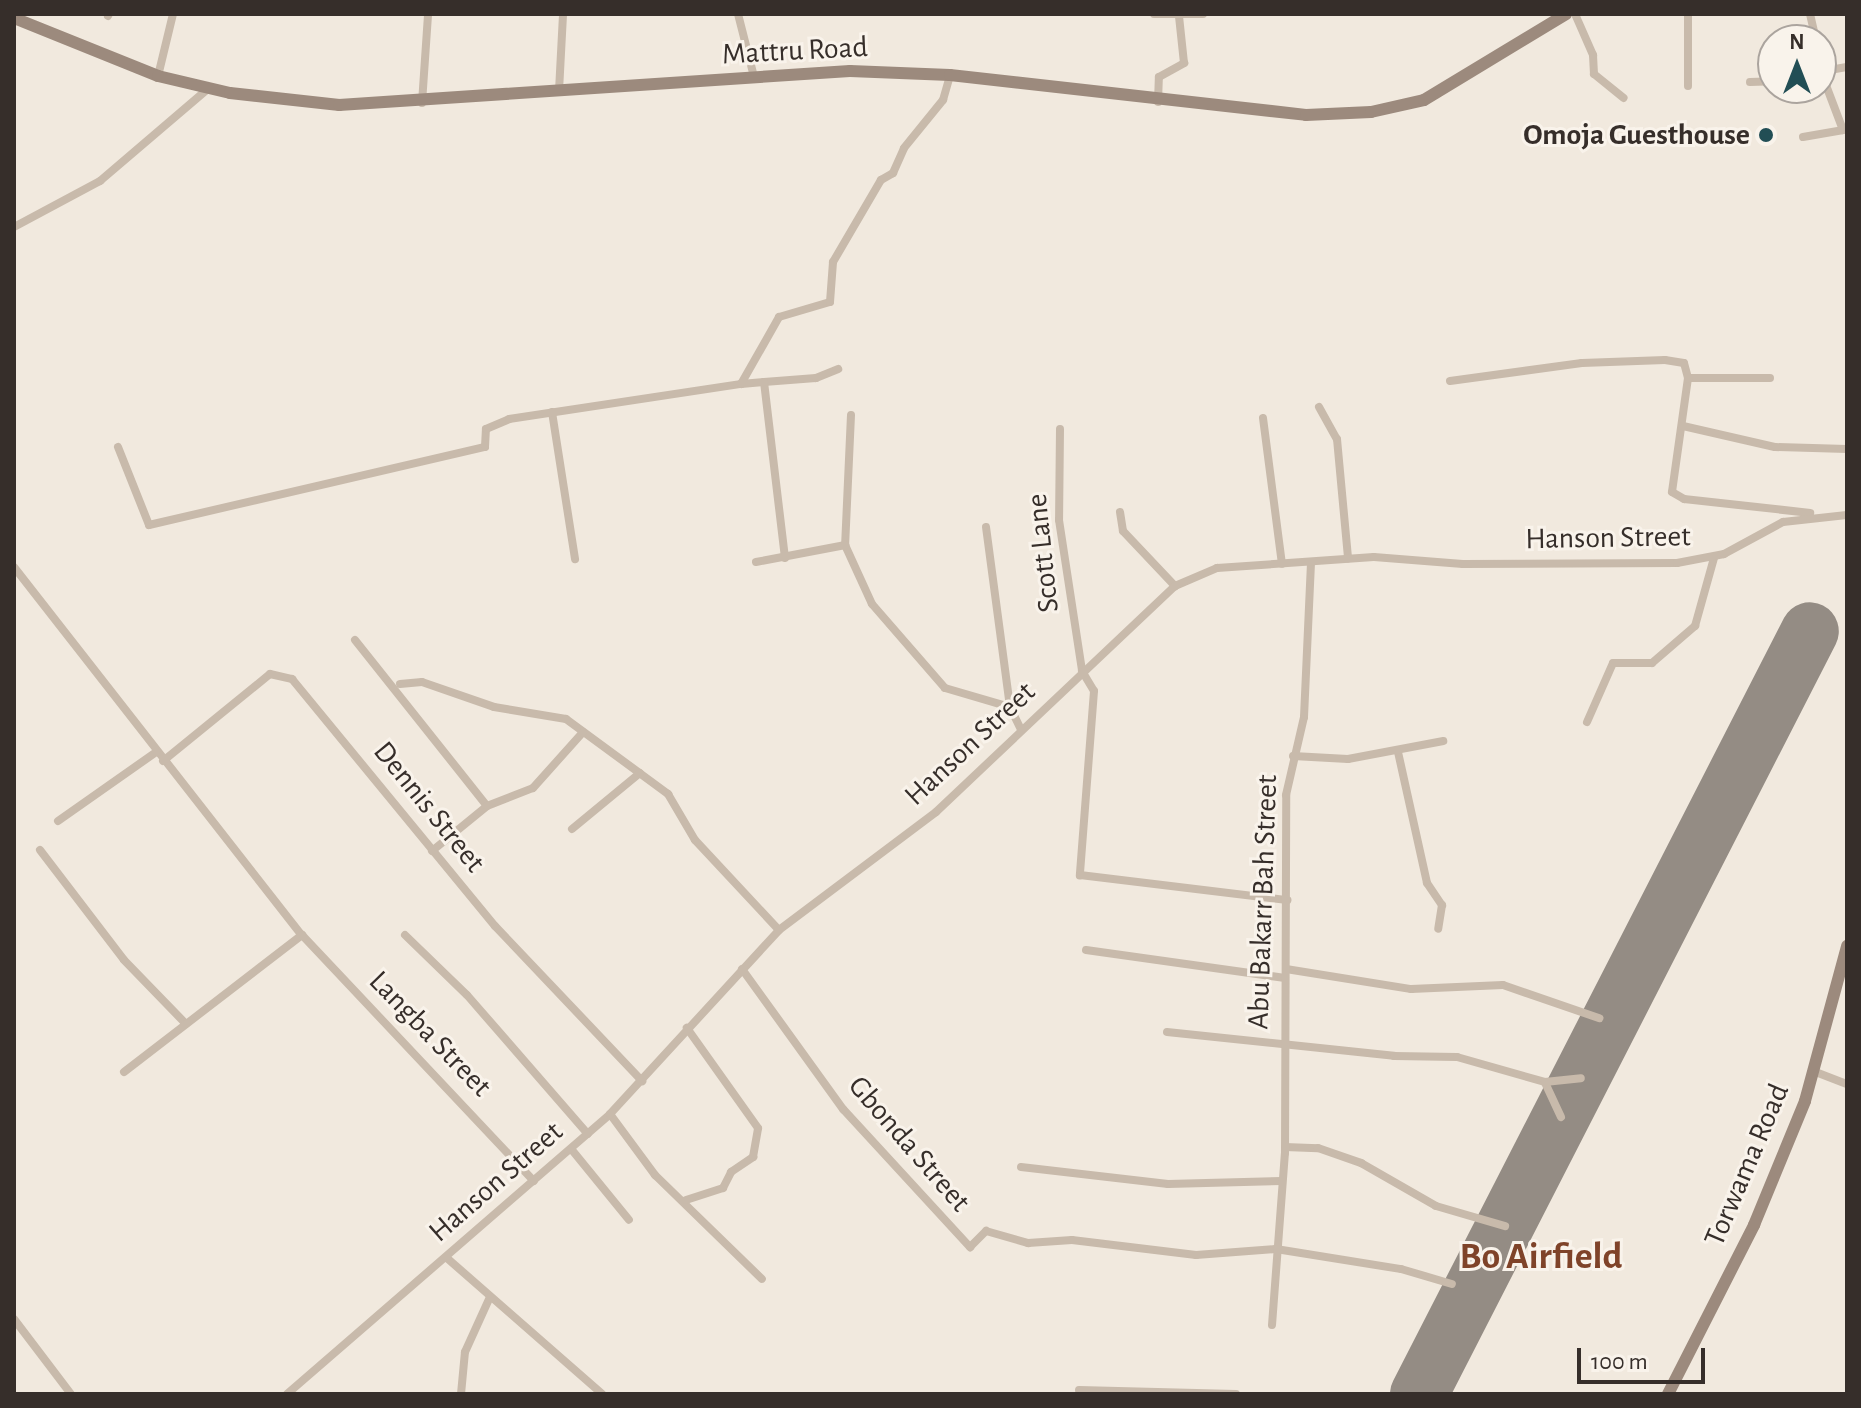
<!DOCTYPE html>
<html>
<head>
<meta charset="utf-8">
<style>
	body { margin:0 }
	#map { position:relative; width:1861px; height:1408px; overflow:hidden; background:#f1e9de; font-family:"Alegreya Sans",sans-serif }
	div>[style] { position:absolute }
	.runway>* { height:58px; margin:-29px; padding:0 29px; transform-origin:29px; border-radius:29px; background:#948c84 }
	.minor>* { height:8px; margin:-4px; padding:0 4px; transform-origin:4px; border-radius:4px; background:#c8baab }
	.secondary>* { height:12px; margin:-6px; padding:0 6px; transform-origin:6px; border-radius:6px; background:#9c8a7d }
	.dots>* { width:22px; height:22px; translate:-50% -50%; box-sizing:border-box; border:4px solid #f9f3eb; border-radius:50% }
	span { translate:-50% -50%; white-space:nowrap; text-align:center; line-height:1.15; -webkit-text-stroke:6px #f9f3eb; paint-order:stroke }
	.street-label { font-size:30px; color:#362e2a }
	.poi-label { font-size:30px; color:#362e2a; font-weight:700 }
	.right { translate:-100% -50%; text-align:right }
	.district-label { font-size:38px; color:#7f4329; font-weight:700 }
	.frame { position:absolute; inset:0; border:16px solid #362e2a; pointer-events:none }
	.north { position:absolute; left:1757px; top:24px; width:80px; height:80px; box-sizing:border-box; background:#f9f3eb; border:2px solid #aba49e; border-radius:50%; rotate:0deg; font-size:22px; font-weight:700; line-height:32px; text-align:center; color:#362e2a }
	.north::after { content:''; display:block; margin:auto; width:28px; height:36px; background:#224e55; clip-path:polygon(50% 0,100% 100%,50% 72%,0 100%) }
	.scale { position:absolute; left:1577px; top:1348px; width:128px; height:36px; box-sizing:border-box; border:4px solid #362e2a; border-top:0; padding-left:10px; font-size:24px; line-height:28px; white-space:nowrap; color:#362e2a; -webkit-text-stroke:6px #f9f3eb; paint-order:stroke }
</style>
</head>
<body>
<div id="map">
	<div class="runway">
		<div style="left:1419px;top:1394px;width:857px;rotate:-62.87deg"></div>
	</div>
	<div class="minor">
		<div style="left:738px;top:14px;width:65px;rotate:75.7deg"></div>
		<div style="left:1154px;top:14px;width:49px"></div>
		<div style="left:1575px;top:14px;width:45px;rotate:66.3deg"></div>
		<div style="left:1593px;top:55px;width:19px;rotate:87deg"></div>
		<div style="left:1594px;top:74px;width:38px;rotate:39deg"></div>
		<div style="left:1810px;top:14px;width:27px;rotate:77deg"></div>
		<div style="left:108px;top:16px;width:2px;rotate:-63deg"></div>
		<div style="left:1821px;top:56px;width:15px;rotate:79deg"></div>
		<div style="left:1824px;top:71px;width:23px;rotate:-10deg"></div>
		<div style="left:158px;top:76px;width:64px;rotate:-76.4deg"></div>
		<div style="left:1750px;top:82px;width:23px;rotate:-2deg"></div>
		<div style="left:1688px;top:86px;width:72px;rotate:-90deg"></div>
		<div style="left:559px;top:91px;width:77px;rotate:-87deg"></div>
		<div style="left:1158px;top:102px;width:25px;rotate:-88deg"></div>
		<div style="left:1159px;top:77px;width:29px;rotate:-29deg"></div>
		<div style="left:1184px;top:63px;width:47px;rotate:-96.1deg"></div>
		<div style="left:422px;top:103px;width:89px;rotate:-86.1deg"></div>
		<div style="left:1803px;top:137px;width:41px;rotate:-9.9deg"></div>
		<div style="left:1843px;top:130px;width:62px;rotate:-110.8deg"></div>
		<div style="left:14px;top:227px;width:98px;rotate:-28.1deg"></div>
		<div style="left:100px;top:181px;width:143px;rotate:-40.5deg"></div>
		<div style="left:1770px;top:378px;width:82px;rotate:180deg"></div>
		<div style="left:1688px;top:378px;width:115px;rotate:98deg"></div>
		<div style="left:1672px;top:492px;width:14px;rotate:30deg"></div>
		<div style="left:1684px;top:499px;width:127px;rotate:6.3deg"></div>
		<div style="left:1450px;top:381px;width:133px;rotate:-7.8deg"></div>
		<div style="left:1582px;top:363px;width:83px;rotate:-2.1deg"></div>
		<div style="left:1665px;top:360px;width:19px;rotate:9deg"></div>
		<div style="left:1684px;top:363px;width:16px;rotate:75deg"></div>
		<div style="left:764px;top:382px;width:52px;rotate:-4.4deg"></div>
		<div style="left:816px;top:378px;width:24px;rotate:-22deg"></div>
		<div style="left:1319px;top:407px;width:37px;rotate:61deg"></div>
		<div style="left:1337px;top:439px;width:120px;rotate:84.7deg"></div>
		<div style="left:552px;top:412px;width:149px;rotate:81.1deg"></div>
		<div style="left:851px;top:415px;width:130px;rotate:92.6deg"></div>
		<div style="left:845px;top:545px;width:65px;rotate:65.4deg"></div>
		<div style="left:872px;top:604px;width:111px;rotate:49deg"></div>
		<div style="left:945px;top:688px;width:68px;rotate:16.3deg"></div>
		<div style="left:1010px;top:707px;width:25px;rotate:64deg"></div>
		<div style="left:1263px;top:418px;width:147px;rotate:82.6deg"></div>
		<div style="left:1683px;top:426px;width:94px;rotate:12.9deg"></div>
		<div style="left:1775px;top:447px;width:72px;rotate:1.6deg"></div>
		<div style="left:1060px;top:429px;width:91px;rotate:90.6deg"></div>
		<div style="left:1059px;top:520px;width:153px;rotate:81.3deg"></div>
		<div style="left:1082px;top:671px;width:23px;rotate:59deg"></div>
		<div style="left:1094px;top:691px;width:185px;rotate:94.4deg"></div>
		<div style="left:1080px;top:875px;width:209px;rotate:6.9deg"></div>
		<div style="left:118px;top:447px;width:84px;rotate:68.3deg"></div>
		<div style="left:149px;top:525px;width:345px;rotate:-13.1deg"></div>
		<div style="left:485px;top:447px;width:18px;rotate:-87deg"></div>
		<div style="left:486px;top:429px;width:25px;rotate:-23deg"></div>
		<div style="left:509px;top:419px;width:235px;rotate:-8.6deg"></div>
		<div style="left:1120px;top:512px;width:19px;rotate:81deg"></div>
		<div style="left:1123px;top:531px;width:76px;rotate:46.6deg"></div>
		<div style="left:986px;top:527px;width:182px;rotate:82.4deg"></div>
		<div style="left:785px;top:558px;width:177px;rotate:-96.8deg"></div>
		<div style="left:764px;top:382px;width:23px;rotate:175deg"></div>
		<div style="left:741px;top:384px;width:77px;rotate:-60.4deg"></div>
		<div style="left:779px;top:317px;width:53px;rotate:-16.4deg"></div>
		<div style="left:830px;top:302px;width:40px;rotate:-85.7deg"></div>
		<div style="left:833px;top:262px;width:95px;rotate:-59.7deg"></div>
		<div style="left:881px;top:180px;width:14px;rotate:-30deg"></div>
		<div style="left:893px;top:173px;width:27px;rotate:-66deg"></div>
		<div style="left:904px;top:148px;width:62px;rotate:-50.9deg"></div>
		<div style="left:943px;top:100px;width:26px;rotate:-74deg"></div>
		<div style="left:756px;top:562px;width:91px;rotate:-10.8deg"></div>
		<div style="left:14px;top:567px;width:467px;rotate:52deg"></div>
		<div style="left:355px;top:640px;width:212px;rotate:51.5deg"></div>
		<div style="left:400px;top:684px;width:22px;rotate:-5deg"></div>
		<div style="left:422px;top:682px;width:76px;rotate:19.1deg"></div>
		<div style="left:494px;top:707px;width:73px;rotate:9.5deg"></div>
		<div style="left:566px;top:719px;width:127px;rotate:36.3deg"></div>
		<div style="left:668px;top:794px;width:53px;rotate:59.6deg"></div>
		<div style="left:695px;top:840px;width:123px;rotate:47deg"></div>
		<div style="left:1587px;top:722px;width:64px;rotate:-66.2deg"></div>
		<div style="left:1613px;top:663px;width:39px"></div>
		<div style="left:1652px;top:663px;width:57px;rotate:-40.7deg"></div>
		<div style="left:1695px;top:626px;width:71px;rotate:-74.4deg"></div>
		<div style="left:1398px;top:752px;width:134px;rotate:77.5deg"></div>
		<div style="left:1427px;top:883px;width:27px;rotate:56deg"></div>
		<div style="left:1442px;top:905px;width:24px;rotate:99deg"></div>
		<div style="left:1293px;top:756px;width:55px;rotate:3.1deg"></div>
		<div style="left:1348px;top:759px;width:97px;rotate:-10.7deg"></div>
		<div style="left:163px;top:761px;width:138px;rotate:-39.1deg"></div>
		<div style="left:270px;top:674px;width:23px;rotate:13deg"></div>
		<div style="left:292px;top:679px;width:320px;rotate:50.6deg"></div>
		<div style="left:495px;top:926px;width:214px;rotate:46.5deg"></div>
		<div style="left:58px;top:821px;width:120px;rotate:-35.1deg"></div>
		<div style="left:572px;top:829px;width:88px;rotate:-39.5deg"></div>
		<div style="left:40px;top:850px;width:138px;rotate:52.6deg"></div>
		<div style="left:124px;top:960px;width:89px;rotate:45.9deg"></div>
		<div style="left:432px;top:851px;width:71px;rotate:-39.3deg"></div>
		<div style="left:487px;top:806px;width:49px;rotate:-21.4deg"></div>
		<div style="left:533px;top:788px;width:75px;rotate:-48.2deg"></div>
		<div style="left:405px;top:935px;width:86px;rotate:44.1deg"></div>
		<div style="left:467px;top:995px;width:184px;rotate:49deg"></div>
		<div style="left:1086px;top:950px;width:201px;rotate:8deg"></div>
		<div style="left:742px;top:969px;width:173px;rotate:54.2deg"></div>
		<div style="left:843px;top:1109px;width:188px;rotate:47.4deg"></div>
		<div style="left:970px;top:1247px;width:23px;rotate:-45deg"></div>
		<div style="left:986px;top:1231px;width:44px;rotate:15.9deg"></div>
		<div style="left:1028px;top:1243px;width:44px;rotate:-3.9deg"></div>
		<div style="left:1072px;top:1240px;width:125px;rotate:6.9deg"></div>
		<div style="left:1196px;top:1255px;width:80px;rotate:-4.3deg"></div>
		<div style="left:1276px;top:1249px;width:127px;rotate:9.1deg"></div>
		<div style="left:1401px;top:1269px;width:53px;rotate:16.4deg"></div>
		<div style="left:1286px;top:969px;width:127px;rotate:9.1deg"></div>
		<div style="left:1411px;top:989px;width:92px;rotate:-2.5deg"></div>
		<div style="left:1503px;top:985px;width:102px;rotate:19deg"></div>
		<div style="left:1167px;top:1032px;width:228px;rotate:6deg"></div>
		<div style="left:1394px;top:1056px;width:63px;rotate:0.9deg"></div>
		<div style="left:1457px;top:1057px;width:91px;rotate:15.9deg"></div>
		<div style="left:1813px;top:1071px;width:36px;rotate:21deg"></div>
		<div style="left:124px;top:1072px;width:225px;rotate:-37.6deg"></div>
		<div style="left:302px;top:935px;width:338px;rotate:46.7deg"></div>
		<div style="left:610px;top:1114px;width:76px;rotate:53.6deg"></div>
		<div style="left:655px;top:1175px;width:149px;rotate:44.2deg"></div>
		<div style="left:1561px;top:1117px;width:38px;rotate:-115deg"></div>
		<div style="left:1545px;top:1082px;width:36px;rotate:-6deg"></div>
		<div style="left:1285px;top:1147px;width:33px;rotate:2deg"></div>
		<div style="left:1318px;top:1148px;width:46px;rotate:19.2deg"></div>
		<div style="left:1361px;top:1163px;width:86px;rotate:29.8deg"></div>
		<div style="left:1436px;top:1206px;width:72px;rotate:16.2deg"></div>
		<div style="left:572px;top:1150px;width:90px;rotate:50.8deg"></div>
		<div style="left:1021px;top:1167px;width:148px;rotate:6.6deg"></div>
		<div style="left:1168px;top:1184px;width:114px;rotate:-1.5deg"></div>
		<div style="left:686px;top:1200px;width:39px;rotate:-18deg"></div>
		<div style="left:723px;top:1188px;width:18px;rotate:-63deg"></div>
		<div style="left:731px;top:1172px;width:27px;rotate:-34deg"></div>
		<div style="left:753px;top:1157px;width:29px;rotate:-80deg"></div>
		<div style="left:758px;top:1128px;width:123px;rotate:-125.4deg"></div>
		<div style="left:448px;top:1259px;width:205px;rotate:41.2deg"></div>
		<div style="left:14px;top:1319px;width:94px;rotate:52.8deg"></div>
		<div style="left:1272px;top:1325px;width:172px;rotate:-85.7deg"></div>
		<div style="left:1285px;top:1153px;width:358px;rotate:-89.8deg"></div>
		<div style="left:1286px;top:795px;width:80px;rotate:-77deg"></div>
		<div style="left:1304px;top:717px;width:153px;rotate:-87.4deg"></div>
		<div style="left:1079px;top:1390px;width:157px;rotate:1.5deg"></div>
		<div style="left:287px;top:1394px;width:427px;rotate:-40.9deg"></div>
		<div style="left:610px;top:1114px;width:250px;rotate:-47.4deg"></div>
		<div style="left:779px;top:930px;width:196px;rotate:-36.9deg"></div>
		<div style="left:936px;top:812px;width:329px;rotate:-43.4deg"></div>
		<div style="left:1175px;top:586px;width:46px;rotate:-23.2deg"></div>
		<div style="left:1217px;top:568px;width:157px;rotate:-4deg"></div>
		<div style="left:1374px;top:557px;width:89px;rotate:4.5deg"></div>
		<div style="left:1463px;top:564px;width:214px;rotate:-0.3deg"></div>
		<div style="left:1677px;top:563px;width:48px;rotate:-10.8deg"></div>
		<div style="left:1724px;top:554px;width:67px;rotate:-28.5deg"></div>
		<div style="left:1783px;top:522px;width:64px;rotate:-6.2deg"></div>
		<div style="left:461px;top:1394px;width:42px;rotate:-84.6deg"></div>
		<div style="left:465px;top:1352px;width:60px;rotate:-65.6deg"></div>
	</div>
	<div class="secondary">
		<div style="left:14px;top:18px;width:155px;rotate:21.9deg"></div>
		<div style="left:158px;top:76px;width:74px;rotate:13.3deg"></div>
		<div style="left:230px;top:93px;width:110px;rotate:6.3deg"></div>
		<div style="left:339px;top:105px;width:512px;rotate:-3.81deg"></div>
		<div style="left:850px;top:71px;width:100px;rotate:2.3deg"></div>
		<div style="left:950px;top:75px;width:358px;rotate:6.4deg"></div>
		<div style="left:1306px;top:115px;width:65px;rotate:-2.6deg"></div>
		<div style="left:1371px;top:112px;width:54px;rotate:-12.8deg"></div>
		<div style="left:1424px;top:100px;width:166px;rotate:-31.2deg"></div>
		<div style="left:1668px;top:1394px;width:190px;rotate:-63deg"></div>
		<div style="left:1754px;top:1225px;width:134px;rotate:-67.6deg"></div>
		<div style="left:1805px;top:1101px;width:161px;rotate:-74.8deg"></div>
	</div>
	<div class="dots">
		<div style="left:1766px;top:135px;background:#224e55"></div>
	</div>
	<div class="street-label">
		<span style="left:795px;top:51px;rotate:-3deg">Mattru Road</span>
		<span style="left:1608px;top:538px;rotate:-1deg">Hanson Street</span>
		<span style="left:1043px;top:553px;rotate:-96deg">Scott Lane</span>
		<span style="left:970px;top:744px;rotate:-43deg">Hanson Street</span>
		<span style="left:429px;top:807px;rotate:51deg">Dennis Street</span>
		<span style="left:1263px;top:902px;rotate:-88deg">Abu Bakarr Bah Street</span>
		<span style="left:430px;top:1034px;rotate:46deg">Langba Street</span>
		<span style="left:909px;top:1144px;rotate:49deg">Gbonda Street</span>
		<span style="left:1747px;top:1165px;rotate:-67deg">Torwama Road</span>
		<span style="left:496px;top:1182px;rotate:-41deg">Hanson Street</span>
	</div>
	<div class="poi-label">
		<span class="right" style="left:1750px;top:135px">Omoja Guesthouse</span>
	</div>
	<div class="district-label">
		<span style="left:1541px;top:1258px">Bo Airfield</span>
	</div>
	<div class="frame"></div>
	<div class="north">N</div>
	<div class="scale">100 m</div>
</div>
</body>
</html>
